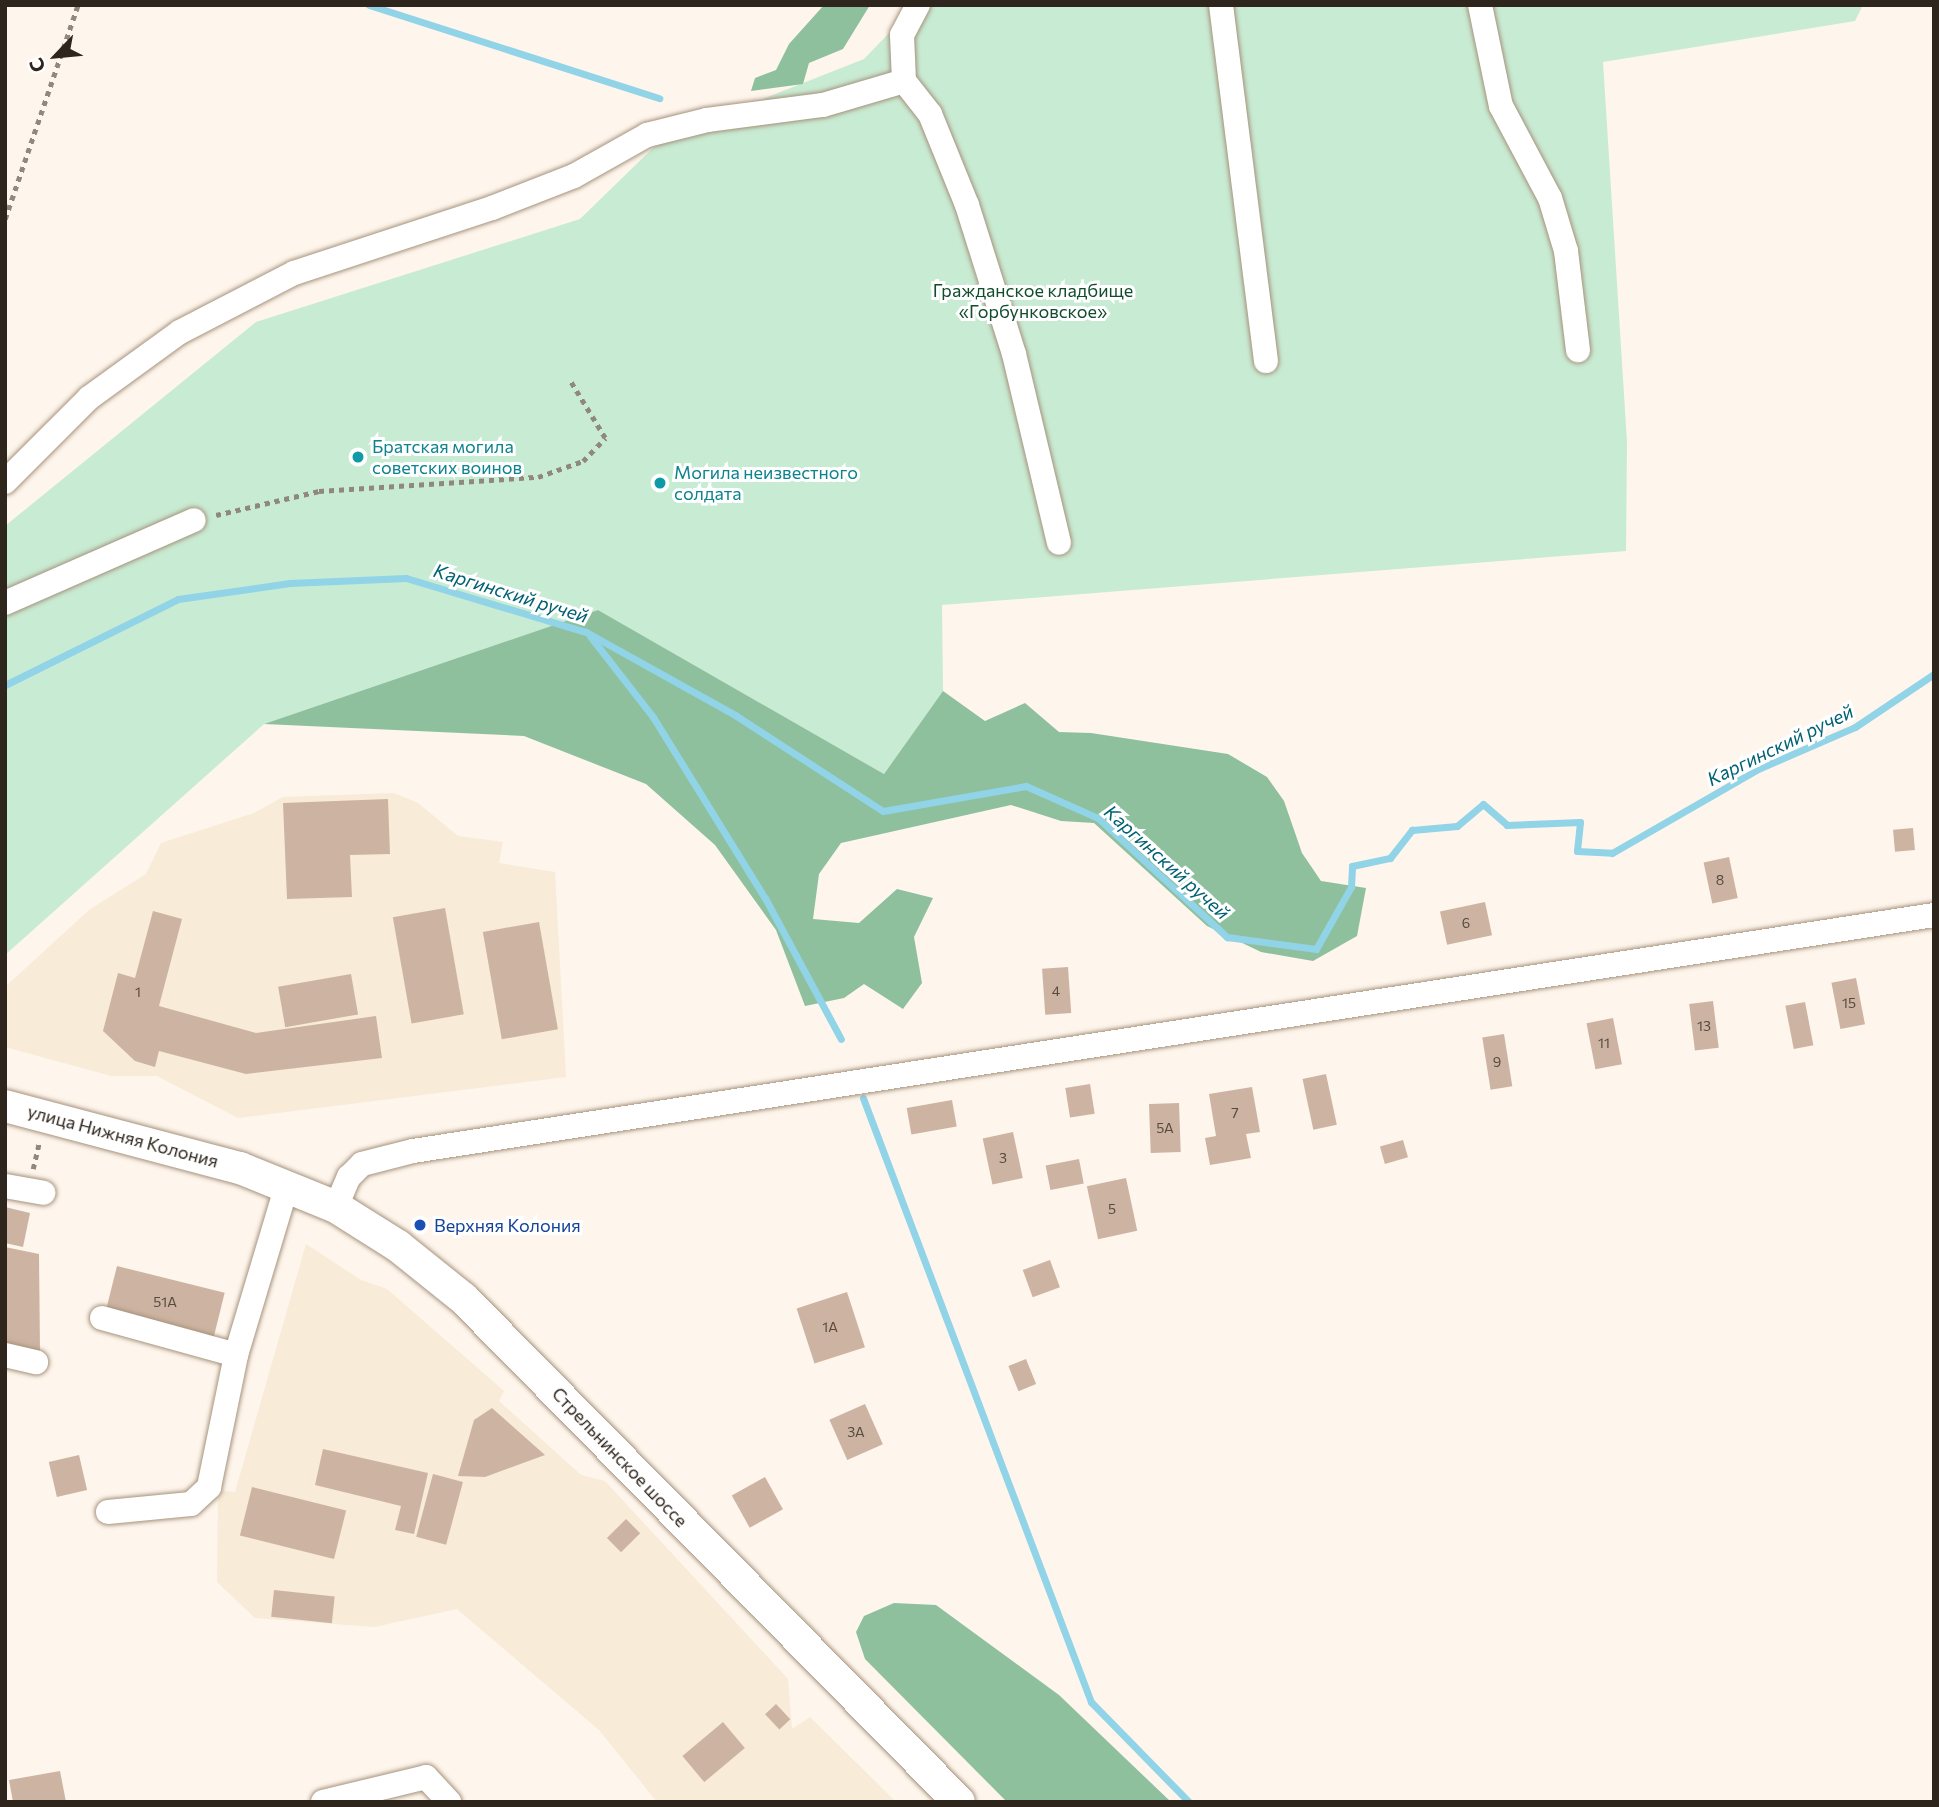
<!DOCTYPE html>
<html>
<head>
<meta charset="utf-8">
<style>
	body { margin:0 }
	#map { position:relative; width:1939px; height:1807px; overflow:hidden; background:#fef5ec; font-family:Commissioner,sans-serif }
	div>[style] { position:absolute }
	.industrial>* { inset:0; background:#f8ebd7 }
	.green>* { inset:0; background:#c8ebd3 }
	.forest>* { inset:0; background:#8ec09e }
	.stream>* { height:7px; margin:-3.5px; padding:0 3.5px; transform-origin:3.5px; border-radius:3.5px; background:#91d3e7 }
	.building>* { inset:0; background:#cdb4a2; transform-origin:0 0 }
	.path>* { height:4.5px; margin-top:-2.25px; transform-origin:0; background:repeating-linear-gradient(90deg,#90887f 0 5px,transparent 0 10px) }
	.roads { filter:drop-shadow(0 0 2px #a6937d) drop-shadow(0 0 2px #a6937d) }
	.minor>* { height:24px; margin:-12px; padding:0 12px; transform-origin:12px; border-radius:12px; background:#fff }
	.major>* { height:32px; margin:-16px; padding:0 16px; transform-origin:16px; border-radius:16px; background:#fff }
	.dots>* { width:19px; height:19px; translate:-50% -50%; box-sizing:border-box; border:4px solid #fff; border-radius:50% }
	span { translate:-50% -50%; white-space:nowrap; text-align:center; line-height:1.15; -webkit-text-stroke:6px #fff; paint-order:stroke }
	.number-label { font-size:14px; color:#564a3e }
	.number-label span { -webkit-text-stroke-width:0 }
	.park-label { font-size:18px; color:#114c2c }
	.culture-label { font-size:18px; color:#0d838f }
	.left { translate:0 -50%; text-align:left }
	.street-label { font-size:18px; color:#2e261d }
	.transit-label { font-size:18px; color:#164399 }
	.water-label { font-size:19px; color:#006074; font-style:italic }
	.frame { position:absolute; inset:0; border:7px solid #2e261d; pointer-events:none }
	.north { position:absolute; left:21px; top:21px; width:70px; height:70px; -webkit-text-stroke:5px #fff; paint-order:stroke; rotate:244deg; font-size:19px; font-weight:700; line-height:28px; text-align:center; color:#2e261d }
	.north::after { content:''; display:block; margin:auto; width:24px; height:32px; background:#2e261d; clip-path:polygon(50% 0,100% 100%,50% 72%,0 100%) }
</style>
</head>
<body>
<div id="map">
	<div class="industrial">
		<div style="clip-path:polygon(394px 793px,418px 803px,458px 836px,503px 842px,499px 863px,555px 872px,566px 1077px,238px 1118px,157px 1076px,111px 1076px,5px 1047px,5px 987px,89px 910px,146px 874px,161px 843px,254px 813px,283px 797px)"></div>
		<div style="clip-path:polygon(306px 1244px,361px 1280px,387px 1289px,504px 1391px,499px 1401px,581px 1475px,605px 1481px,788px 1679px,792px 1729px,810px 1717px,896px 1802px,657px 1802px,599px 1730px,457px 1609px,374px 1627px,255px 1618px,217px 1582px,218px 1490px,235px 1492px)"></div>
	</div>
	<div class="green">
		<div style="clip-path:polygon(905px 5px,1863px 5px,1855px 21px,1603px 62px,1627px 442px,1626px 551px,942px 605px,943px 691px,884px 774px,598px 610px,264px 724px,5px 955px,5px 526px,256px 322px,580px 219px,654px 147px,716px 109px,760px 100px,864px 59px,892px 30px)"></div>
	</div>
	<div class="forest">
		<div style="clip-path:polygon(824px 5px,870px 5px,843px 49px,809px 63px,803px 84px,751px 91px,755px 78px,776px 70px,789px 44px)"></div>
		<div style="clip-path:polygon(598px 610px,884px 774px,943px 691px,985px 721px,1025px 703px,1059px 732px,1091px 733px,1228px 754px,1267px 777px,1284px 801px,1302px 853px,1321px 881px,1366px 888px,1357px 936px,1313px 961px,1261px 952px,1207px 926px,1094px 823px,1061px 821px,1011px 805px,841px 843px,819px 874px,813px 919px,859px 923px,897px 889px,933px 898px,914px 937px,922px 983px,903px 1009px,864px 984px,844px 998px,805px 1006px,776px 930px,715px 845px,646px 784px,524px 736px,264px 724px)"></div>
		<div style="clip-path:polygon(894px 1603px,936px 1605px,1059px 1695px,1171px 1802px,1007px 1802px,865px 1659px,856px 1632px,864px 1616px)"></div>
	</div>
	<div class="stream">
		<div style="left:369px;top:5px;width:305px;rotate:17.8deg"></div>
		<div style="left:590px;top:636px;width:103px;rotate:52.1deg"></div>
		<div style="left:653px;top:717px;width:213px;rotate:58.3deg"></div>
		<div style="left:765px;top:898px;width:160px;rotate:61.7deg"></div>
		<div style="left:5px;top:685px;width:193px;rotate:-26.4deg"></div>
		<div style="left:178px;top:599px;width:113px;rotate:-8.1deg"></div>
		<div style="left:290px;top:583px;width:116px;rotate:-2.5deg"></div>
		<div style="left:406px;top:578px;width:188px;rotate:16.7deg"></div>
		<div style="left:586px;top:632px;width:171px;rotate:29.1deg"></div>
		<div style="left:735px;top:715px;width:176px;rotate:33deg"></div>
		<div style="left:883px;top:811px;width:145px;rotate:-9.9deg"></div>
		<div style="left:1026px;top:786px;width:79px;rotate:24deg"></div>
		<div style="left:1098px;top:818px;width:176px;rotate:42.7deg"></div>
		<div style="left:1227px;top:937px;width:90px;rotate:7.7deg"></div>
		<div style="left:1316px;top:949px;width:71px;rotate:-60.6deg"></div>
		<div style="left:1351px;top:887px;width:21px;rotate:-87deg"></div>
		<div style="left:1352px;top:866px;width:39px;rotate:-12deg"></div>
		<div style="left:1390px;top:858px;width:36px;rotate:-52deg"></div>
		<div style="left:1412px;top:830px;width:45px;rotate:-5.1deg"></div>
		<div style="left:1457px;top:826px;width:34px;rotate:-40deg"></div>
		<div style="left:1483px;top:804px;width:32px;rotate:41deg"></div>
		<div style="left:1507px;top:825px;width:73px;rotate:-2.4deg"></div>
		<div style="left:1580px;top:822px;width:29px;rotate:96deg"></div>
		<div style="left:1577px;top:851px;width:35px;rotate:3deg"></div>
		<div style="left:1612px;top:853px;width:168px;rotate:-29.9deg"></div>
		<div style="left:1758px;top:769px;width:106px;rotate:-23.4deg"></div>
		<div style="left:1855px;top:727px;width:95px;rotate:-33.9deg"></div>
		<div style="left:863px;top:1098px;width:646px;rotate:69.32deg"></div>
		<div style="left:1091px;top:1702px;width:140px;rotate:45.6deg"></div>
	</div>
	<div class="building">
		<div style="clip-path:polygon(388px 799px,390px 854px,350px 855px,352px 897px,287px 899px,283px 803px)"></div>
		<div style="left:1913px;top:828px;width:22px;height:20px;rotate:85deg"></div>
		<div style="left:1729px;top:857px;width:42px;height:26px;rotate:78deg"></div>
		<div style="left:1485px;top:902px;width:34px;height:46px;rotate:78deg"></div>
		<div style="left:445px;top:908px;width:108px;height:53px;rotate:80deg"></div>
		<div style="clip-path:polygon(153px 911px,182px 919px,159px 1006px,256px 1033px,376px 1016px,382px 1058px,246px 1074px,159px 1051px,155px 1067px,135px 1061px,103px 1031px,118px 973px,135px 978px)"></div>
		<div style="left:539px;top:922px;width:109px;height:57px;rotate:80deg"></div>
		<div style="left:1068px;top:967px;width:46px;height:26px;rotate:86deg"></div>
		<div style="left:351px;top:974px;width:41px;height:74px;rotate:80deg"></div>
		<div style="left:1856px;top:978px;width:47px;height:25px;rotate:79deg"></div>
		<div style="left:1713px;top:1001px;width:47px;height:24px;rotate:83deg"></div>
		<div style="left:1805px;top:1002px;width:44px;height:20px;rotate:79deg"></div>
		<div style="left:1613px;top:1018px;width:47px;height:27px;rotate:79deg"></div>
		<div style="left:1504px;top:1034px;width:53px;height:22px;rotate:81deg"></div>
		<div style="left:1326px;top:1074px;width:52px;height:24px;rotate:78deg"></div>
		<div style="left:1090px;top:1084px;width:30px;height:25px;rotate:81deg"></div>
		<div style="clip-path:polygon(1252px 1087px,1260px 1132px,1246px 1134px,1251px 1158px,1210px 1165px,1205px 1138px,1216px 1136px,1209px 1094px)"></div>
		<div style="left:952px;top:1100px;width:27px;height:46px;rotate:80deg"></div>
		<div style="left:1179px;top:1103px;width:49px;height:30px;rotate:88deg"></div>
		<div style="left:1013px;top:1132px;width:47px;height:31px;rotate:78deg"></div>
		<div style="left:1403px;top:1140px;width:18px;height:24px;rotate:74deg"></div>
		<div style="left:1079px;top:1159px;width:25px;height:34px;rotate:79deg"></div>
		<div style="left:1126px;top:1178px;width:54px;height:40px;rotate:78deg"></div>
		<div style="clip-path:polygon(5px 1207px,30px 1213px,23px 1247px,5px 1243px)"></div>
		<div style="clip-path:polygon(5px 1247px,39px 1254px,40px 1351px,5px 1344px)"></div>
		<div style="left:1050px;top:1260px;width:29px;height:29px;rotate:70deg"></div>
		<div style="left:117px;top:1266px;width:111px;height:47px;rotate:14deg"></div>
		<div style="left:847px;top:1292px;width:58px;height:53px;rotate:72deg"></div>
		<div style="left:1026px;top:1359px;width:27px;height:19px;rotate:68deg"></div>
		<div style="left:865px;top:1404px;width:44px;height:39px;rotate:66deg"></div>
		<div style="clip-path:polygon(492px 1408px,545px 1455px,485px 1477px,458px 1476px,474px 1420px)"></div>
		<div style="clip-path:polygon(323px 1449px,428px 1473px,414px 1534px,395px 1530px,401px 1506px,315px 1485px)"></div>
		<div style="left:79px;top:1455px;width:36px;height:31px;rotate:77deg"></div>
		<div style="left:433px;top:1474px;width:31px;height:65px;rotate:15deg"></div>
		<div style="left:765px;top:1477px;width:37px;height:38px;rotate:61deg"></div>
		<div style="left:252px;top:1487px;width:97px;height:50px;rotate:14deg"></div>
		<div style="left:626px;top:1519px;width:20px;height:27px;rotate:45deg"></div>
		<div style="left:274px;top:1590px;width:61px;height:27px;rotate:6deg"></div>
		<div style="left:776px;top:1704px;width:21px;height:15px;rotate:47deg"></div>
		<div style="left:723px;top:1722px;width:34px;height:53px;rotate:50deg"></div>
		<div style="clip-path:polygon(60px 1771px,66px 1802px,13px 1802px,9px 1780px)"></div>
	</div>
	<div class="path">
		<div style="left:5px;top:219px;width:226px;rotate:-71.2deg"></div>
		<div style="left:216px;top:515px;width:106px;rotate:-13.1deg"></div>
		<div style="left:319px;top:491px;width:219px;rotate:-3.7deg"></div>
		<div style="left:538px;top:477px;width:48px;rotate:-19.6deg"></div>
		<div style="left:583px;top:461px;width:32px;rotate:-46deg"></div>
		<div style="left:605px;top:438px;width:69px;rotate:-121.4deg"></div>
		<div style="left:33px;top:1169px;width:27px;rotate:-77deg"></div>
	</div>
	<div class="roads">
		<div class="minor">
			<div style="left:1221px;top:5px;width:359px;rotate:82.8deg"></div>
			<div style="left:1480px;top:5px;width:103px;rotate:78.3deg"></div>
			<div style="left:1501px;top:106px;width:104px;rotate:62deg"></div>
			<div style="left:1550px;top:198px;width:55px;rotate:73.2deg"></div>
			<div style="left:1566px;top:251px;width:100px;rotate:83.1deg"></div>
			<div style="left:904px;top:81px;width:42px;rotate:51.8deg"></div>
			<div style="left:930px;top:114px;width:98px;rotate:67.9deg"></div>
			<div style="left:967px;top:205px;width:156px;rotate:72.5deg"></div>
			<div style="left:1014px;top:354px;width:194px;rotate:76.6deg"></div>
			<div style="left:5px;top:482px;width:119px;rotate:-45deg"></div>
			<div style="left:89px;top:398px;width:112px;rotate:-36deg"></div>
			<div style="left:180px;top:332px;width:128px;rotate:-27.4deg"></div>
			<div style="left:294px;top:273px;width:208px;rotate:-18.2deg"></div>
			<div style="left:492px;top:208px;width:88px;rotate:-21.3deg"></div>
			<div style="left:574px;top:176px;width:84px;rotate:-29.3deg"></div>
			<div style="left:647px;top:135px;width:62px;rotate:-14deg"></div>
			<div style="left:707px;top:120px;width:117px;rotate:-7.4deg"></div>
			<div style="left:823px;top:105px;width:84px;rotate:-16.5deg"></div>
			<div style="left:904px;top:81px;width:46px;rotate:-92.5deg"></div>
			<div style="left:902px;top:35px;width:34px;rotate:-62deg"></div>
			<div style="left:5px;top:603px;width:206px;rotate:-23.7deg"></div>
			<div style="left:5px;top:1186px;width:39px;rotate:10deg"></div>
			<div style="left:336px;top:1207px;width:33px;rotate:-67deg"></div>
			<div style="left:349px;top:1177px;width:18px;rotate:-45deg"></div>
			<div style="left:362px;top:1164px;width:53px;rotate:-14.3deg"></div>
			<div style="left:413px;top:1151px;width:1539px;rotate:-8.82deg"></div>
			<div style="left:102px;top:1318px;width:139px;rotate:15.4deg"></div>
			<div style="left:5px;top:1355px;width:32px;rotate:13deg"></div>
			<div style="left:108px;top:1512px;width:83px;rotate:-5.5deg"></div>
			<div style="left:191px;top:1504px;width:25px;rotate:-43deg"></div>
			<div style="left:209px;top:1487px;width:135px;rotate:-78.4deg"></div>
			<div style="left:236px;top:1355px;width:177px;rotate:-73.3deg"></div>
			<div style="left:323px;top:1802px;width:106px;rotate:-13.6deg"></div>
			<div style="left:426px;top:1777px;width:34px;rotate:47deg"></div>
		</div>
		<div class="major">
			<div style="left:5px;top:1106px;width:243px;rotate:14.8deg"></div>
			<div style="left:240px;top:1168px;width:104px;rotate:22.1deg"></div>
			<div style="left:336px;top:1207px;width:73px;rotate:32.2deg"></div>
			<div style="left:398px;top:1246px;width:83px;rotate:38.7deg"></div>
			<div style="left:463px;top:1298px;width:707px;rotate:45.46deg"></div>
		</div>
	</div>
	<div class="dots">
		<div style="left:358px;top:457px;background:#0f9aa8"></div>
		<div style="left:660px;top:483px;background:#0f9aa8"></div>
		<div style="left:420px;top:1225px;background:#1a4fb4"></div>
	</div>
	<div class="number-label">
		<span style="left:1720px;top:880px">8</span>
		<span style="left:1466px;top:923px">6</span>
		<span style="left:1056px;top:991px">4</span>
		<span style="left:138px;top:992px">1</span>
		<span style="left:1849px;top:1003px">15</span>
		<span style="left:1704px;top:1026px">13</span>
		<span style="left:1604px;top:1043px">11</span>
		<span style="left:1497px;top:1062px">9</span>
		<span style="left:1235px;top:1113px">7</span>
		<span style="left:1165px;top:1128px">5А</span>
		<span style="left:1003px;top:1158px">3</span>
		<span style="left:1112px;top:1209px">5</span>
		<span style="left:165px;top:1302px">51А</span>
		<span style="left:830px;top:1327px">1А</span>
		<span style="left:856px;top:1432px">3А</span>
	</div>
	<div class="park-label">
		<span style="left:1033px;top:301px">Гражданское кладбище<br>«Горбунковское»</span>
	</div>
	<div class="culture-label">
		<span class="left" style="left:372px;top:457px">Братская могила<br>советских воинов</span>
		<span class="left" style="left:674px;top:483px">Могила неизвестного<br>солдата</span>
	</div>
	<div class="street-label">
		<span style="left:123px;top:1136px;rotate:15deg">улица Нижняя Колония</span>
		<span style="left:620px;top:1457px;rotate:46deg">Стрельнинское шоссе</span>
	</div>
	<div class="transit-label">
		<span class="left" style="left:434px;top:1225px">Верхняя Колония</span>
	</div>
	<div class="water-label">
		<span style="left:511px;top:593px;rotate:17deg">Каргинский ручей</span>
		<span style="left:1780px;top:745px;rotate:-26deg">Каргинский ручей</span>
		<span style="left:1167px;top:862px;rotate:42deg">Каргинский ручей</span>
	</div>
	<div class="frame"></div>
	<div class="north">С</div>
</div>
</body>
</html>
